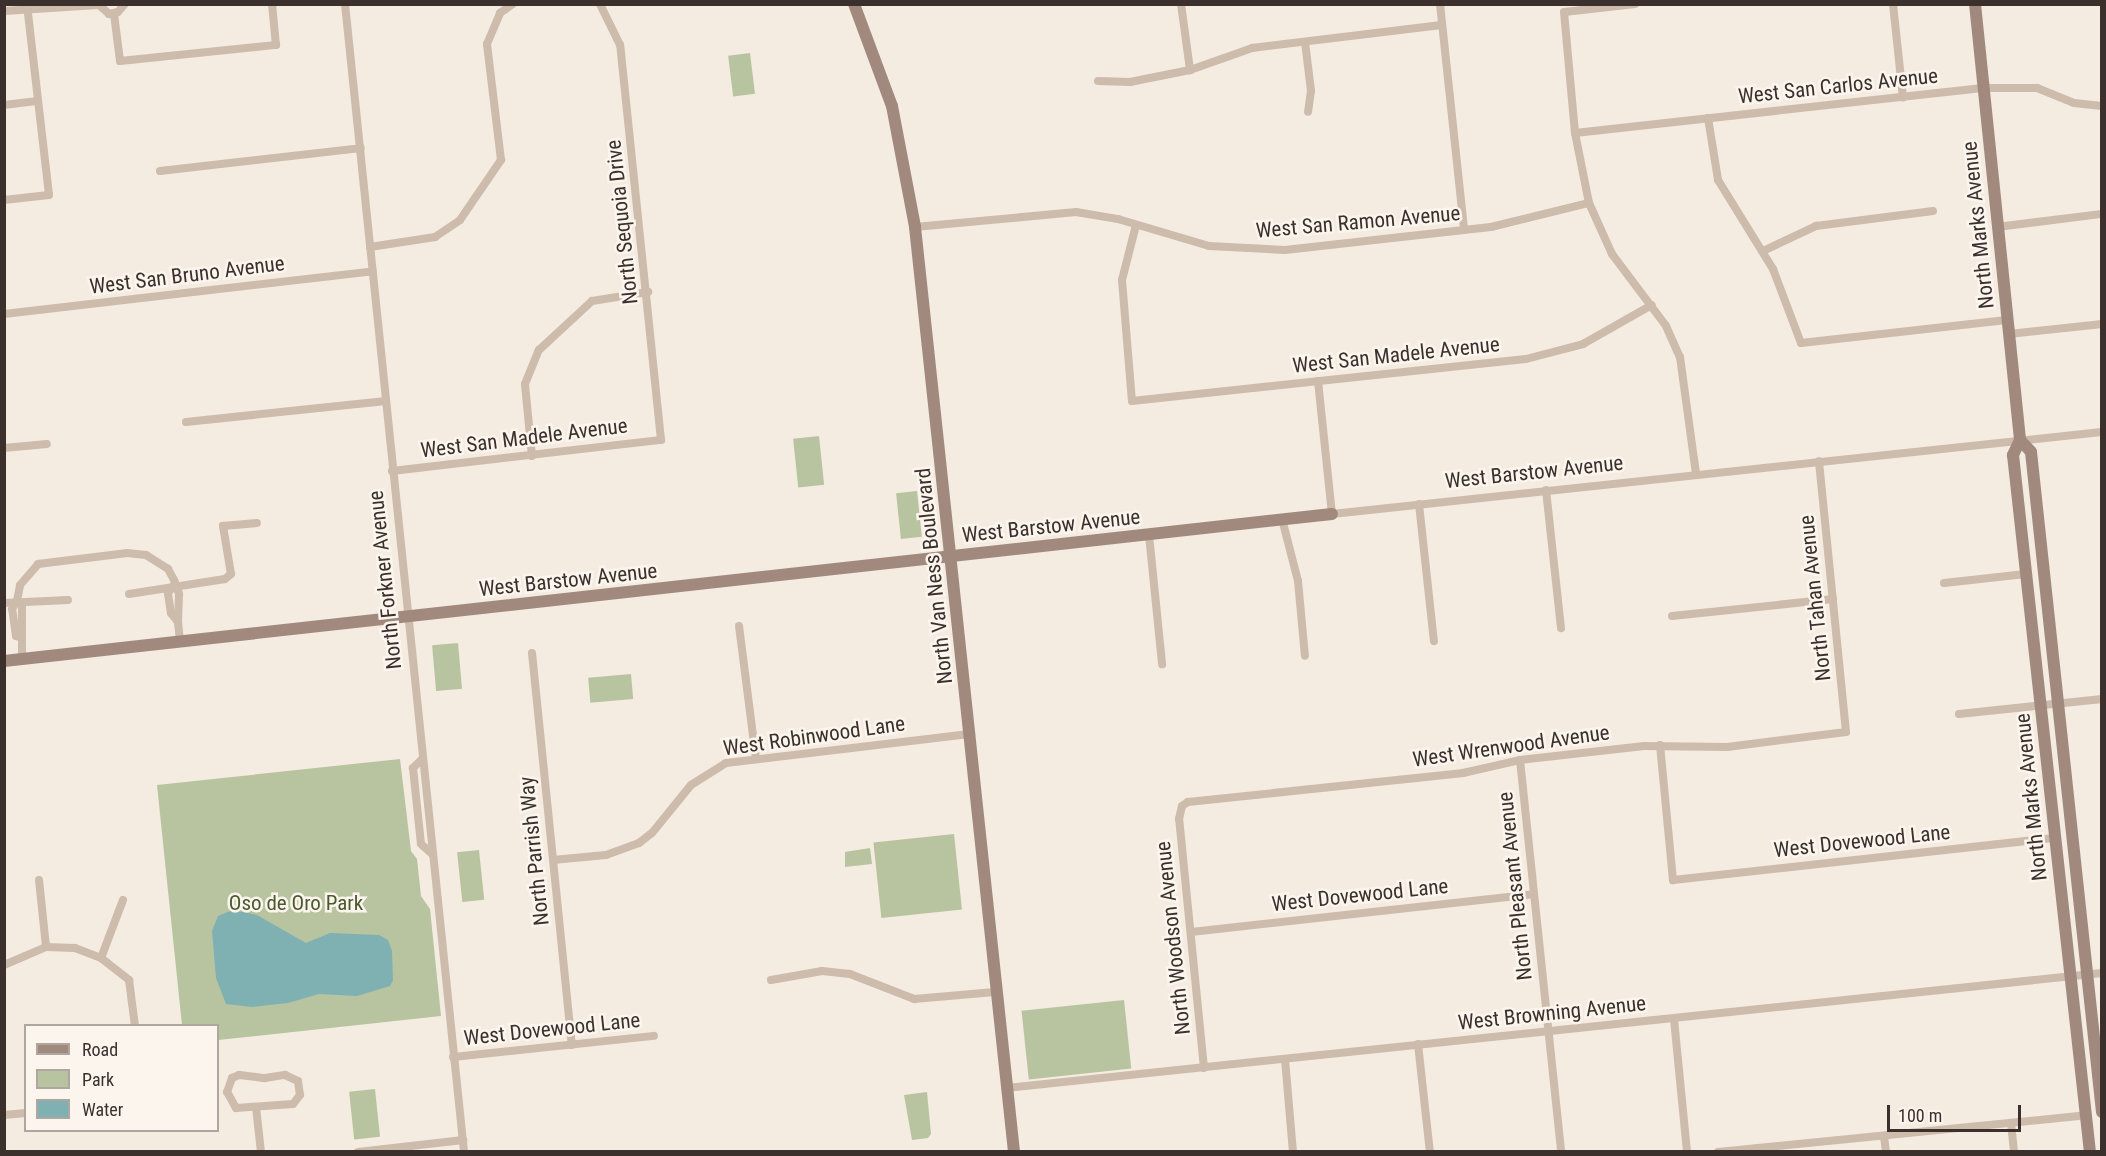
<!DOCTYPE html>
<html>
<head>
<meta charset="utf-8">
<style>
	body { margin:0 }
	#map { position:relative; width:2106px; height:1156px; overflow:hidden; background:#f4ebe1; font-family:"Roboto Condensed",sans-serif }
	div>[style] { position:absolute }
	.green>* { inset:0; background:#b8c4a0; transform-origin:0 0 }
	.water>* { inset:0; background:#7fb0b2 }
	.street>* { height:8px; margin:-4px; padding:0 4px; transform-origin:4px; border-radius:4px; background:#cdbbac }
	.secondary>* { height:12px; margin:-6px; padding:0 6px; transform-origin:6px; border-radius:6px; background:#a18a7d }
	span { translate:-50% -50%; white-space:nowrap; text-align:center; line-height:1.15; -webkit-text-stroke:5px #fbf5ee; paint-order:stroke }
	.street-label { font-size:21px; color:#3b302b }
	.park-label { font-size:21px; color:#4a5a2e }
	.frame { position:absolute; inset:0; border:6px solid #3b302b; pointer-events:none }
	.legend { position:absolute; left:24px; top:1024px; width:195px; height:108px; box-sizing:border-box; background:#fbf5ee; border:2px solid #aea6a0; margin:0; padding:8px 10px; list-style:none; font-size:18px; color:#3b302b }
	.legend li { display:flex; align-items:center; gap:12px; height:30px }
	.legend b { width:30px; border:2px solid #aea6a0 }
	.scale { position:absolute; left:1887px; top:1105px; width:134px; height:27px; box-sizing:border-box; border:3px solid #3b302b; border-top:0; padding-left:8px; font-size:18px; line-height:21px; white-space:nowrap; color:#3b302b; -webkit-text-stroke:4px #fbf5ee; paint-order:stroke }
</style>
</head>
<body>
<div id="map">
	<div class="green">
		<div style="left:750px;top:53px;width:41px;height:22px;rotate:83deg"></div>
		<div style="left:819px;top:436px;width:49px;height:26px;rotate:84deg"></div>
		<div style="left:917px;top:491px;width:46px;height:21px;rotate:84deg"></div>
		<div style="left:458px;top:643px;width:46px;height:26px;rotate:85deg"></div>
		<div style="left:631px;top:674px;width:25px;height:43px;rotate:85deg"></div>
		<div style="clip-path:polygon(400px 759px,411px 851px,417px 859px,421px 896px,430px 909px,441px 1016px,218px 1040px,218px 1026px,182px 1025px,157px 785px)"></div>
		<div style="left:954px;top:834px;width:76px;height:81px;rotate:84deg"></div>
		<div style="clip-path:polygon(870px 848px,872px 864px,845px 867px,845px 852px)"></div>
		<div style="left:479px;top:850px;width:50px;height:22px;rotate:84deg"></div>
		<div style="left:1124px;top:1000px;width:69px;height:103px;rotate:84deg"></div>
		<div style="left:375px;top:1089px;width:48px;height:26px;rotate:84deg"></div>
		<div style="clip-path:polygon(927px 1092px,931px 1134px,928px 1138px,912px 1140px,904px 1095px)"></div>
	</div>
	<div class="water">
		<div style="clip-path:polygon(233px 910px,257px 915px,306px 943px,330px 933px,379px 935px,388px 940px,392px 951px,393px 980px,390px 986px,357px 996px,319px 994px,288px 1003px,252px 1007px,226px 1004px,216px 978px,212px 931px,218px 916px)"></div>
	</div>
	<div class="street">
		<div style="left:98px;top:4px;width:15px;rotate:42deg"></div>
		<div style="left:109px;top:14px;width:9px;rotate:-13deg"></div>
		<div style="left:118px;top:12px;width:11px;rotate:-49deg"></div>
		<div style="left:345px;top:4px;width:1154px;rotate:84.08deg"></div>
		<div style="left:1181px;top:4px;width:67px;rotate:82.2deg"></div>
		<div style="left:1440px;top:4px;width:227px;rotate:83.9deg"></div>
		<div style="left:1635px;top:4px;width:71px;rotate:173.6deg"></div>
		<div style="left:1564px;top:12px;width:121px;rotate:84.8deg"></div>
		<div style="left:1575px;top:133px;width:71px;rotate:78.7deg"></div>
		<div style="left:1589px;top:203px;width:56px;rotate:65.7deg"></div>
		<div style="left:1612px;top:254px;width:90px;rotate:53.1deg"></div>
		<div style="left:1666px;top:326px;width:34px;rotate:66deg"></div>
		<div style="left:1680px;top:357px;width:118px;rotate:82.2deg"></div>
		<div style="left:1893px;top:4px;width:94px;rotate:83.9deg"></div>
		<div style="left:4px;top:11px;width:94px;rotate:-3.7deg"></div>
		<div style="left:114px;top:14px;width:47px;rotate:82.7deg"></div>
		<div style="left:120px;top:61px;width:157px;rotate:-5.9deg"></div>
		<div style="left:276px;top:45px;width:41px;rotate:-95.6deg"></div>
		<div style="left:1305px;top:42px;width:49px;rotate:83deg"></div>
		<div style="left:1311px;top:91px;width:21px;rotate:98deg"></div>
		<div style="left:1098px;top:81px;width:32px;rotate:2deg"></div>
		<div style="left:1130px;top:82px;width:61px;rotate:-11.3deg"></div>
		<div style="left:1190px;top:70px;width:66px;rotate:-19.5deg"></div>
		<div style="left:1252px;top:48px;width:191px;rotate:-6.9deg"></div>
		<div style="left:4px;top:105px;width:34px;rotate:-7deg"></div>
		<div style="left:1708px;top:118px;width:63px;rotate:80.8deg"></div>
		<div style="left:1718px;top:180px;width:105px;rotate:58.3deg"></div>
		<div style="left:1773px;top:269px;width:79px;rotate:69.3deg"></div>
		<div style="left:1801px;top:343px;width:207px;rotate:-6.4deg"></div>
		<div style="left:1575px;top:133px;width:410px;rotate:-6.3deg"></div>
		<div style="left:1983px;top:88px;width:54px"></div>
		<div style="left:2037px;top:88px;width:40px;rotate:22deg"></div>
		<div style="left:2074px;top:103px;width:28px;rotate:6deg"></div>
		<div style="left:160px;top:171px;width:202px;rotate:-6.5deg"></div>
		<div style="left:4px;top:200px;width:45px;rotate:-6.3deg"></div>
		<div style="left:49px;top:195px;width:192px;rotate:-96.6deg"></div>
		<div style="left:1136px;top:225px;width:57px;rotate:104.3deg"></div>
		<div style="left:1122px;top:280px;width:121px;rotate:85.3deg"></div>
		<div style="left:1132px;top:401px;width:396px;rotate:-6.1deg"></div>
		<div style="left:1526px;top:359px;width:59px;rotate:-14.7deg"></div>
		<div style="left:1583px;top:344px;width:79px;rotate:-29.5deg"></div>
		<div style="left:915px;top:227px;width:162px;rotate:-5.3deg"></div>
		<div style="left:1076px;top:212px;width:43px;rotate:9.5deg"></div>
		<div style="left:1118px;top:219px;width:95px;rotate:16.5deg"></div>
		<div style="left:1209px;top:246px;width:76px;rotate:3deg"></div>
		<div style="left:1285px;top:250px;width:207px;rotate:-6.4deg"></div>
		<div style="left:1491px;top:227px;width:101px;rotate:-13.8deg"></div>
		<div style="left:1997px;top:227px;width:106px;rotate:-7.1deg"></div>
		<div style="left:370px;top:247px;width:66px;rotate:-8.7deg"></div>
		<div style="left:435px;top:237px;width:30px;rotate:-34deg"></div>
		<div style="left:460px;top:220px;width:73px;rotate:-55.7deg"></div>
		<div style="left:501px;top:160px;width:117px;rotate:-96.9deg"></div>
		<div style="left:487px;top:44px;width:34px;rotate:-67deg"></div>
		<div style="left:500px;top:13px;width:16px;rotate:-35deg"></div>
		<div style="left:1763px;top:251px;width:59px;rotate:-25.3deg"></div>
		<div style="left:1816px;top:226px;width:118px;rotate:-7.3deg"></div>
		<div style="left:4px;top:314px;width:371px;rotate:-6.6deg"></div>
		<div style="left:2009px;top:334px;width:94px;rotate:-6.1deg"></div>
		<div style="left:1318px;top:381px;width:134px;rotate:84deg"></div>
		<div style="left:1332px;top:514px;width:774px;rotate:-6.08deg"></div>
		<div style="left:186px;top:422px;width:201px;rotate:-6deg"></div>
		<div style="left:4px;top:448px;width:43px;rotate:-5.3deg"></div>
		<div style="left:532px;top:456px;width:72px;rotate:-95.6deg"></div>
		<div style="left:525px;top:384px;width:37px;rotate:-68deg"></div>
		<div style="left:539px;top:350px;width:72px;rotate:-42.8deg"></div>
		<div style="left:592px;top:301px;width:57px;rotate:-9.1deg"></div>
		<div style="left:392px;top:471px;width:271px;rotate:-6.6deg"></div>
		<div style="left:661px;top:440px;width:397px;rotate:-95.9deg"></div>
		<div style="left:620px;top:45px;width:46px;rotate:-116deg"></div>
		<div style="left:1546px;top:490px;width:139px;rotate:83.8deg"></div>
		<div style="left:1419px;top:504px;width:138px;rotate:83.8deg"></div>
		<div style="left:1282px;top:519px;width:64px;rotate:75.5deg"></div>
		<div style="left:1298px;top:581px;width:75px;rotate:84.7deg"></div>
		<div style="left:1149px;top:535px;width:130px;rotate:84.2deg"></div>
		<div style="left:1944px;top:583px;width:82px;rotate:-6.3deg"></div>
		<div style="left:129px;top:594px;width:97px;rotate:-8.9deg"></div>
		<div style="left:225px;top:579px;width:8px;rotate:-40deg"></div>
		<div style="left:231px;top:574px;width:49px;rotate:-99.5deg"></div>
		<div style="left:223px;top:526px;width:34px;rotate:-5deg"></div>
		<div style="left:17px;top:601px;width:16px;rotate:-79deg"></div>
		<div style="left:20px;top:585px;width:28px;rotate:-49deg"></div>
		<div style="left:38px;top:564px;width:90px;rotate:-7deg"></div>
		<div style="left:127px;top:553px;width:19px;rotate:6deg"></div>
		<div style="left:146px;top:555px;width:26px;rotate:32deg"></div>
		<div style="left:168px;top:569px;width:13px;rotate:61deg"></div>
		<div style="left:174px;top:580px;width:15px;rotate:70deg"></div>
		<div style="left:179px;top:594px;width:28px;rotate:92deg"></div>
		<div style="left:178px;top:622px;width:11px;rotate:-128deg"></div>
		<div style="left:171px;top:613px;width:20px;rotate:-99deg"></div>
		<div style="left:168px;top:593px;width:10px;rotate:-53deg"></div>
		<div style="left:4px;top:603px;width:64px;rotate:-2.7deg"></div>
		<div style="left:1672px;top:616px;width:162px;rotate:-6deg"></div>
		<div style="left:178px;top:622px;width:20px;rotate:84deg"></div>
		<div style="left:739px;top:626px;width:133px;rotate:82.7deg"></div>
		<div style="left:20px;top:637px;width:4px;rotate:-166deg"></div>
		<div style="left:16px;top:636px;width:27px;rotate:-98deg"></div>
		<div style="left:12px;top:609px;width:9px;rotate:-58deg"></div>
		<div style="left:17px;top:601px;width:6px;rotate:39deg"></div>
		<div style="left:22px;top:605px;width:54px;rotate:90deg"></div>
		<div style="left:532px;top:653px;width:394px;rotate:84.2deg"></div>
		<div style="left:1959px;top:714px;width:144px;rotate:-6deg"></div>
		<div style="left:1660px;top:745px;width:136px;rotate:84.5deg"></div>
		<div style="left:1673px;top:880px;width:384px;rotate:-6.3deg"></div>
		<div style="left:422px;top:759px;width:13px;rotate:135deg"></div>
		<div style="left:413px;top:768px;width:76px;rotate:84deg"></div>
		<div style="left:421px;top:844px;width:15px;rotate:42deg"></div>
		<div style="left:1520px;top:760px;width:394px;rotate:84deg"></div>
		<div style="left:553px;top:860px;width:53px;rotate:-5.4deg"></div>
		<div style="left:606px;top:855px;width:35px;rotate:-20deg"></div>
		<div style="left:639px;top:843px;width:16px;rotate:-38deg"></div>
		<div style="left:652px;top:833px;width:62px;rotate:-50.9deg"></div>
		<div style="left:691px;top:785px;width:41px;rotate:-32.2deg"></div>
		<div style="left:726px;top:763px;width:247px;rotate:-6.8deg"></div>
		<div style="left:39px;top:880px;width:67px;rotate:84deg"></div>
		<div style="left:123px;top:900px;width:62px;rotate:110.8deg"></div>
		<div style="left:101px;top:958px;width:36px;rotate:38deg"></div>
		<div style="left:129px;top:980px;width:46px;rotate:82.6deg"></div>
		<div style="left:1191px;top:932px;width:345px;rotate:-6.3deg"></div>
		<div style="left:4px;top:965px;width:46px;rotate:-23.2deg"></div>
		<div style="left:46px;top:947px;width:29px;rotate:2deg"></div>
		<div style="left:75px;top:948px;width:28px;rotate:21deg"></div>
		<div style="left:771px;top:980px;width:52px;rotate:-10deg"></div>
		<div style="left:822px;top:971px;width:28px;rotate:6deg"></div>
		<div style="left:850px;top:974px;width:69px;rotate:21.3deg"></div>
		<div style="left:914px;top:999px;width:81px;rotate:-4.9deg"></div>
		<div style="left:1674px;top:1019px;width:134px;rotate:84.4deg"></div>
		<div style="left:1418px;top:1044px;width:109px;rotate:83.7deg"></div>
		<div style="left:453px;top:1057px;width:202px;rotate:-6deg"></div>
		<div style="left:1285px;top:1059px;width:93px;rotate:85.1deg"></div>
		<div style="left:1204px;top:1068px;width:250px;rotate:-95.7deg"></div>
		<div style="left:1179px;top:819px;width:13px;rotate:-77deg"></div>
		<div style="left:1182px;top:806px;width:7px;rotate:-34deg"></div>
		<div style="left:1188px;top:802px;width:277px;rotate:-6deg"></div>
		<div style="left:1463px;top:773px;width:58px;rotate:-12.8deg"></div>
		<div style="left:1520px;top:760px;width:125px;rotate:-6.4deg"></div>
		<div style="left:1644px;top:746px;width:83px;rotate:0.7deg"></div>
		<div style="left:1727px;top:747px;width:120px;rotate:-7.2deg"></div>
		<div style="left:1846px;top:732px;width:272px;rotate:-95.7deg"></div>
		<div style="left:239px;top:1075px;width:26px;rotate:7deg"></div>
		<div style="left:265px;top:1078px;width:20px;rotate:-9deg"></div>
		<div style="left:285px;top:1075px;width:14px;rotate:25deg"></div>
		<div style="left:298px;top:1081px;width:14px;rotate:82deg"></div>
		<div style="left:300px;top:1095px;width:11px;rotate:128deg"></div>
		<div style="left:293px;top:1104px;width:57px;rotate:176deg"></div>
		<div style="left:236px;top:1108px;width:18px;rotate:-119deg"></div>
		<div style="left:227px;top:1092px;width:15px;rotate:-70deg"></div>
		<div style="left:232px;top:1078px;width:8px;rotate:-23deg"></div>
		<div style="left:1006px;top:1088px;width:1102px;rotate:-5.99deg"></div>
		<div style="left:256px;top:1107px;width:45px;rotate:83.7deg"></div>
		<div style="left:4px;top:1115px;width:22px;rotate:-5deg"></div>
		<div style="left:2011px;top:1123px;width:29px;rotate:84deg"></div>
		<div style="left:1884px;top:1136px;width:16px;rotate:83deg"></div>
		<div style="left:358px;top:1152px;width:106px;rotate:-6.5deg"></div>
		<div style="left:1718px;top:1152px;width:370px;rotate:-5.7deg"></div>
	</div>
	<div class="secondary">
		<div style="left:854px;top:4px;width:109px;rotate:69.6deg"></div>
		<div style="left:892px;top:106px;width:123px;rotate:79.2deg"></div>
		<div style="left:915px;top:227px;width:930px;rotate:83.89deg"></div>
		<div style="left:1975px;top:4px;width:438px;rotate:84.1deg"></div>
		<div style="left:2020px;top:440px;width:17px;rotate:115deg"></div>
		<div style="left:2013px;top:455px;width:701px;rotate:83.7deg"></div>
		<div style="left:2020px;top:440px;width:16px;rotate:47deg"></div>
		<div style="left:2031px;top:452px;width:664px;rotate:83.86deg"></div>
		<div style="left:4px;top:661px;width:1336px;rotate:-6.32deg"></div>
	</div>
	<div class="street-label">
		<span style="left:1838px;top:86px;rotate:-6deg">West San Carlos Avenue</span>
		<span style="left:622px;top:222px;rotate:-96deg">North Sequoia Drive</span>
		<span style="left:1358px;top:222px;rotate:-5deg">West San Ramon Avenue</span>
		<span style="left:1978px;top:225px;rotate:-96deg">North Marks Avenue</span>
		<span style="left:187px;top:275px;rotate:-7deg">West San Bruno Avenue</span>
		<span style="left:1396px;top:355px;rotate:-6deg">West San Madele Avenue</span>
		<span style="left:524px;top:438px;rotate:-7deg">West San Madele Avenue</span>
		<span style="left:1534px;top:472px;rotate:-6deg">West Barstow Avenue</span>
		<span style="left:1051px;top:526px;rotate:-6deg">West Barstow Avenue</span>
		<span style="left:934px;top:576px;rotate:-96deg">North Van Ness Boulevard</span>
		<span style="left:385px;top:580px;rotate:-96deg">North Forkner Avenue</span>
		<span style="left:568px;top:580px;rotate:-6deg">West Barstow Avenue</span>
		<span style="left:1815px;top:598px;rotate:-96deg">North Tahan Avenue</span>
		<span style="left:814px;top:736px;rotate:-8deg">West Robinwood Lane</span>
		<span style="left:1511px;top:746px;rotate:-8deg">West Wrenwood Avenue</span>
		<span style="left:2031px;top:797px;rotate:-96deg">North Marks Avenue</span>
		<span style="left:1862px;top:841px;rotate:-6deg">West Dovewood Lane</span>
		<span style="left:534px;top:851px;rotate:-96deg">North Parrish Way</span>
		<span style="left:1515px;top:886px;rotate:-96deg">North Pleasant Avenue</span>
		<span style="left:1360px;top:895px;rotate:-6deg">West Dovewood Lane</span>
		<span style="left:1173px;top:938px;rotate:-96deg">North Woodson Avenue</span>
		<span style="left:1552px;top:1013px;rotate:-6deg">West Browning Avenue</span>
		<span style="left:552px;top:1029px;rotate:-6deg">West Dovewood Lane</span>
	</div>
	<div class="park-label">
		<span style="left:296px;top:903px">Oso de Oro Park</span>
	</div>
	<div class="frame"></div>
	<ul class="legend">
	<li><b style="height:8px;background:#a18a7d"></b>Road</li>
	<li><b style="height:16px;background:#b8c4a0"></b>Park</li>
	<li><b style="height:16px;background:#7fb0b2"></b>Water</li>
	</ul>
	<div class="scale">100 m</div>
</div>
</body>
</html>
